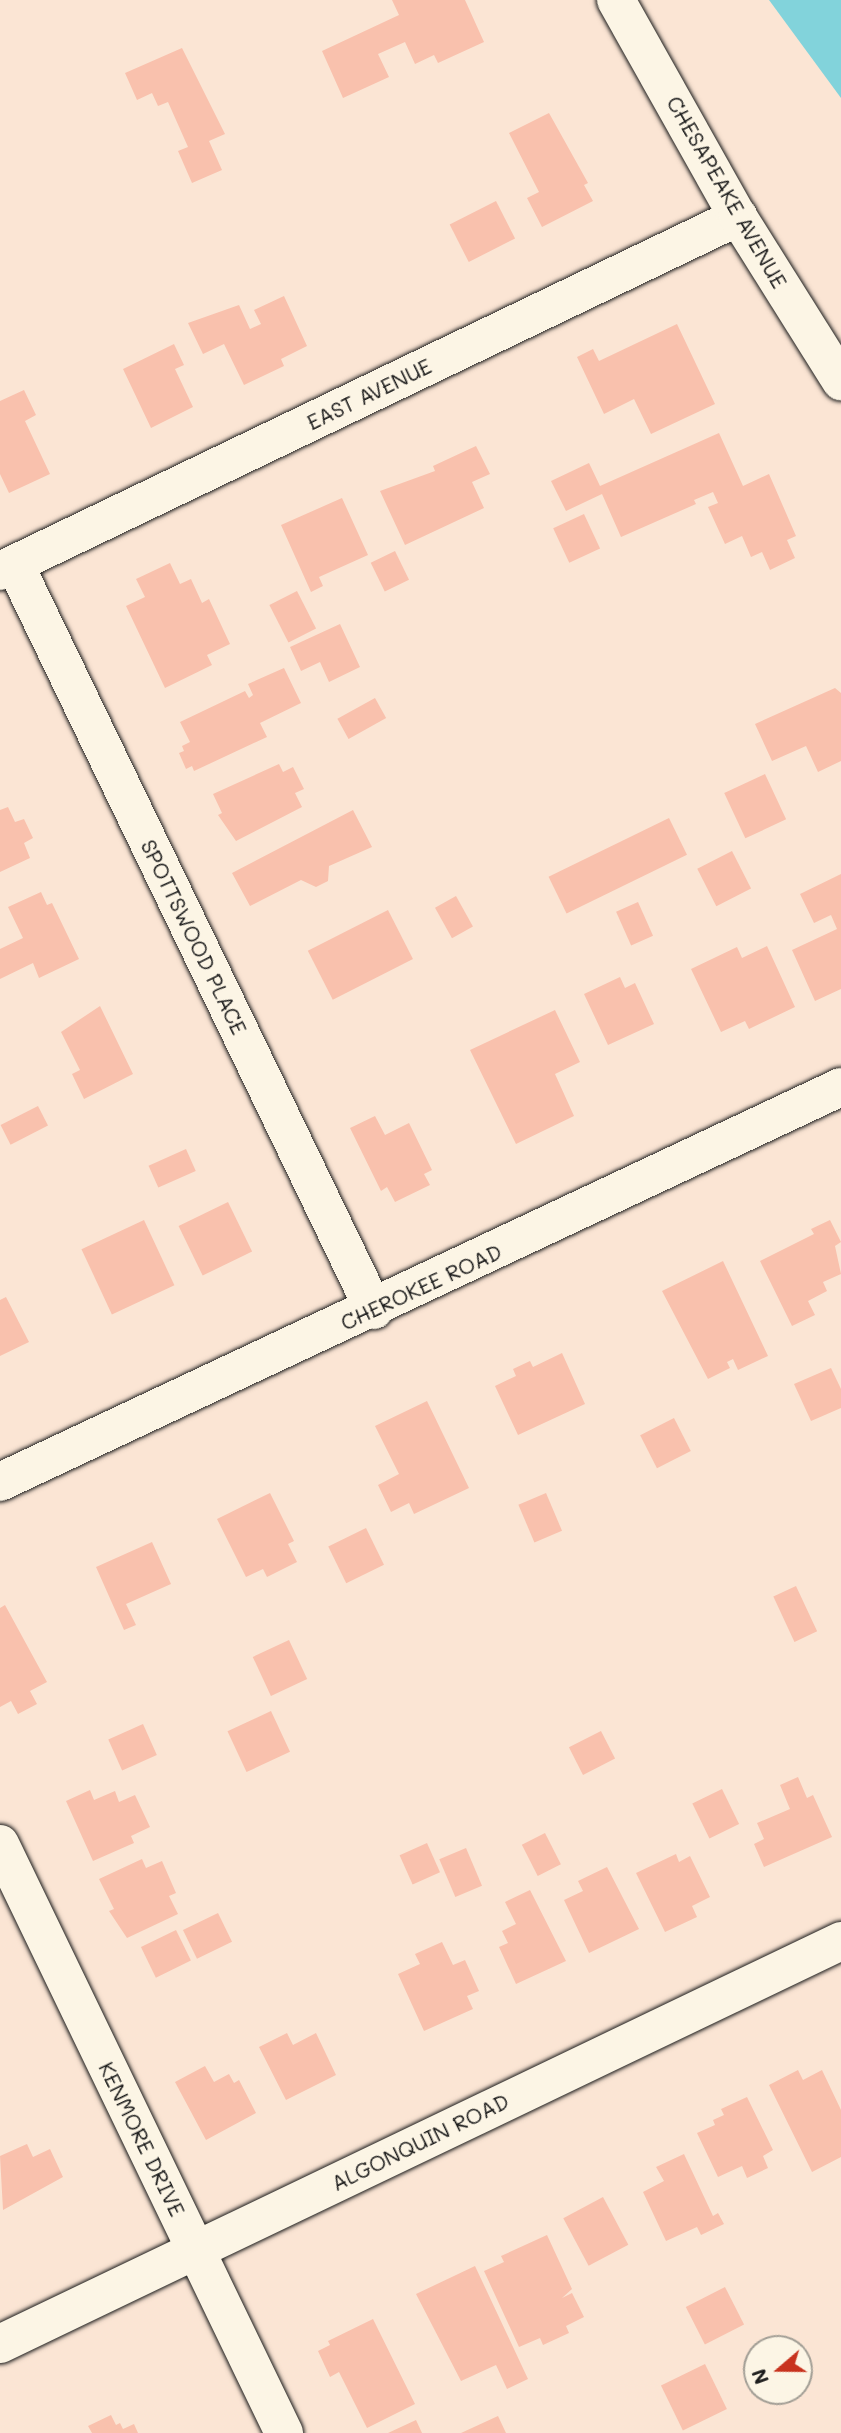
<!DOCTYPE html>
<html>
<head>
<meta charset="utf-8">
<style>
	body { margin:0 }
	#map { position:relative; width:841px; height:2433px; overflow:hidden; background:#fbe5d4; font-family:Mali,sans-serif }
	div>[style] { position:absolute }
	.water>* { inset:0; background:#82d3db }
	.building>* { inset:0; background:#f9c1ad; transform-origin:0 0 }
	.roads { filter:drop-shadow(0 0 2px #1c1c1c) drop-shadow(0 0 2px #1c1c1c) }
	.minor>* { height:38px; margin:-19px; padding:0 19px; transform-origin:19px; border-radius:19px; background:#fcf5e5 }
	.major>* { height:38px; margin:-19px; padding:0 19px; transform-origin:19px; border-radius:19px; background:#fcf5e5 }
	span { translate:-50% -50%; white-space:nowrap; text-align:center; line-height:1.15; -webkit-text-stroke:5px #fcf5e5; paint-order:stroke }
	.street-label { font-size:21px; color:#1c1c1c }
	.north { position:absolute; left:743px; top:2335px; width:70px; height:70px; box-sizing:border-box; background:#fcf5e5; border:2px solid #a29e95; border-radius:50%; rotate:250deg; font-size:19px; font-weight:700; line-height:28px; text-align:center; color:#1c1c1c }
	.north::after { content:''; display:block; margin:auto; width:24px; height:32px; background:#c8321e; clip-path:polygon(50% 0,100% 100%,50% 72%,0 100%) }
</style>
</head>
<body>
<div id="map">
	<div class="water">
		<div style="clip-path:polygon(769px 0,841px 0,841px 98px)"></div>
	</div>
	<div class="building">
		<div style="clip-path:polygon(392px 0,465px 0,484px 42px,438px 63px,434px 55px,415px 64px,405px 42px,378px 54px,389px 77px,343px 98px,322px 51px,399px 15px)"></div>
		<div style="clip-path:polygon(182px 48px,225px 134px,209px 141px,222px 170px,192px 183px,178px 151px,188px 147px,168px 102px,158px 106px,152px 93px,137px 100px,125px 73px)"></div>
		<div style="clip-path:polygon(549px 113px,588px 183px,584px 185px,593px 201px,542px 227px,527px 198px,539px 192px,509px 133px)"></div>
		<div style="left:496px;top:201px;width:42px;height:52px;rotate:63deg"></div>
		<div style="clip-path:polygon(284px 296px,307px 346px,281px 359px,284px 366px,244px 385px,224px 344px,203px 354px,188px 323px,239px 305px,250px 329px,261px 324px,254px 310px)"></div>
		<div style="clip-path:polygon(677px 324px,715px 404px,651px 434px,634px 399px,604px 414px,577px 357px,593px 349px,599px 361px)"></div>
		<div style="clip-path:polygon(174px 344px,184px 365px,175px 369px,193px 407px,151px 428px,123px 369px)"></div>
		<div style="clip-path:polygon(24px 390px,36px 415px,25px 421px,50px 474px,9px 493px,0 474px,0 401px)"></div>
		<div style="clip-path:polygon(719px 433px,743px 486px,769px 474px,796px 536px,787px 540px,795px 558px,770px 570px,762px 552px,751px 557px,742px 536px,725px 544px,708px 507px,718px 503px,713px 492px,694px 500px,696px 504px,621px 537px,602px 494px,566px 511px,551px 481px,589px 463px,600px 486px)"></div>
		<div style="clip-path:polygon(476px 446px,490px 474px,472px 482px,484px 508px,405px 545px,380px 491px,435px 471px,433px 466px)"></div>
		<div style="clip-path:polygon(342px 498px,368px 555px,319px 577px,323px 586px,311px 592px,281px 525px)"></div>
		<div style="left:584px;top:514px;width:38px;height:34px;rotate:65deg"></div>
		<div style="left:395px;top:551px;width:32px;height:27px;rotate:64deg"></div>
		<div style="clip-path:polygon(170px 563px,180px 584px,191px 579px,202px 603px,209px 599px,230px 644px,207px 655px,212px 665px,165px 688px,126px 606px,145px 597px,136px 579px)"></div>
		<div style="left:297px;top:591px;width:42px;height:31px;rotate:63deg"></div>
		<div style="clip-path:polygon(340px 624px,360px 667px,329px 682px,320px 662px,301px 671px,290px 647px)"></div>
		<div style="clip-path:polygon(284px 668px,301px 703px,260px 723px,267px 737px,194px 771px,192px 766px,186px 769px,179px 753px,184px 751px,182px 746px,190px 742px,180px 722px,245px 691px,249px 698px,253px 695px,248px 684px)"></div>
		<div style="clip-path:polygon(835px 688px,841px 693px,841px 761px,818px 772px,806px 746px,772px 761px,755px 724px)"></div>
		<div style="left:375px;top:698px;width:23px;height:43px;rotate:61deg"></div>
		<div style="clip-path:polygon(279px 764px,283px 772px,293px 767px,304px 789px,295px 793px,302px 807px,236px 841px,218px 815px,222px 813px,213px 794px)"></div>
		<div style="left:765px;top:774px;width:50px;height:45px;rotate:65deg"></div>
		<div style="clip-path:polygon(8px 807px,15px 822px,24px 819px,33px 838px,24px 843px,30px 858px,0 872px,0 810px)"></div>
		<div style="clip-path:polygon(353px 810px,372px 847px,329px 866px,328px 881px,316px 887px,301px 880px,250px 906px,232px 873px)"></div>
		<div style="left:669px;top:818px;width:41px;height:134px;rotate:64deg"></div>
		<div style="left:732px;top:851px;width:42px;height:39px;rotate:63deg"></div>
		<div style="clip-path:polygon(841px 874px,841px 989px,815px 1001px,792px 950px,837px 929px,831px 915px,814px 923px,800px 894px)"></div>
		<div style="clip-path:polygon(41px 892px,47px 905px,52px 903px,79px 959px,39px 978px,33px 963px,0 979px,0 949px,23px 938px,8px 907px)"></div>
		<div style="left:456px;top:896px;width:35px;height:24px;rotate:61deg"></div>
		<div style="left:638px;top:902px;width:37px;height:24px;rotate:66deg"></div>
		<div style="left:388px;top:910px;width:55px;height:90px;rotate:63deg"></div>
		<div style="clip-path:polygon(767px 946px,795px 1007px,749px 1029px,745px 1021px,721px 1032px,691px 969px,737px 947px,742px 958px)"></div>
		<div style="clip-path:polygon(620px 977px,625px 988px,635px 983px,654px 1024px,608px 1045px,584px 994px)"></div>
		<div style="clip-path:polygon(100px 1006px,133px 1074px,84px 1099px,72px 1074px,80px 1070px,61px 1032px)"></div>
		<div style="clip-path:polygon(555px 1010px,580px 1062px,555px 1074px,574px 1116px,516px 1144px,470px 1050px)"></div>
		<div style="left:38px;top:1106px;width:22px;height:42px;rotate:63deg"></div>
		<div style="clip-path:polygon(375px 1116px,385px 1135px,409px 1123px,432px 1170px,424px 1174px,430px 1185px,395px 1202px,387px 1187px,381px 1191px,350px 1128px)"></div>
		<div style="left:186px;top:1149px;width:24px;height:41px;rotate:66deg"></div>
		<div style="left:228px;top:1202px;width:55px;height:55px;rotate:64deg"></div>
		<div style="left:144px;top:1220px;width:72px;height:69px;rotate:65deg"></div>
		<div style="clip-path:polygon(830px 1220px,841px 1242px,835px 1246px,841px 1274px,823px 1282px,827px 1291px,808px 1301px,815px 1315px,792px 1326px,760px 1261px,814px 1234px,811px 1229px)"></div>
		<div style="clip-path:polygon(723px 1261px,768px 1356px,738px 1370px,733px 1359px,727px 1362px,730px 1368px,708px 1379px,662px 1291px)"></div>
		<div style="clip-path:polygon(6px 1297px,29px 1342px,0 1356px,0 1300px)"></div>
		<div style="clip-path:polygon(562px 1353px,585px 1404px,518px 1435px,495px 1386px,516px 1376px,513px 1369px,530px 1361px,533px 1367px)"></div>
		<div style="clip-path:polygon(831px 1368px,841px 1389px,841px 1408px,811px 1421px,794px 1384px)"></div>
		<div style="clip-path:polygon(427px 1401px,469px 1488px,414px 1514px,409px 1503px,391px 1512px,378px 1485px,399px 1474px,375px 1426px)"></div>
		<div style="left:674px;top:1418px;width:37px;height:38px;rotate:63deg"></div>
		<div style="clip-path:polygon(270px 1493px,294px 1541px,288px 1544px,297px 1562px,267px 1577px,263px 1569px,246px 1577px,217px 1519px)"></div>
		<div style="left:546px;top:1493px;width:41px;height:30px;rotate:67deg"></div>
		<div style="left:366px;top:1528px;width:41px;height:42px;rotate:64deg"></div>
		<div style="clip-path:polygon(152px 1542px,171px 1584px,126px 1604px,136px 1625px,124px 1630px,96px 1567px)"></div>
		<div style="left:796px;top:1586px;width:50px;height:25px;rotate:65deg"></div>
		<div style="clip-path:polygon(5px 1605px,47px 1682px,30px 1691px,37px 1704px,18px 1714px,11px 1701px,0 1707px,0 1608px)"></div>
		<div style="left:289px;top:1640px;width:43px;height:40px;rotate:65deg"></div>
		<div style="left:271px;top:1711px;width:45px;height:48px;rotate:65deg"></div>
		<div style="left:143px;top:1724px;width:34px;height:38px;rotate:66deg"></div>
		<div style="left:601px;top:1731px;width:31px;height:36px;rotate:63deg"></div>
		<div style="clip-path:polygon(798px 1777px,807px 1798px,813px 1795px,832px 1837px,764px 1867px,754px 1844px,764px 1839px,757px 1823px,790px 1809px,780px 1785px)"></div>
		<div style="left:722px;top:1789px;width:39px;height:33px;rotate:64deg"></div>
		<div style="clip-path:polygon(90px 1790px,94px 1800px,115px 1791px,119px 1802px,135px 1795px,150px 1827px,131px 1836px,134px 1843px,93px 1861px,66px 1801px)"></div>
		<div style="left:545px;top:1833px;width:35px;height:26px;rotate:63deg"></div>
		<div style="left:427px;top:1843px;width:32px;height:30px;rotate:66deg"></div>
		<div style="left:466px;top:1848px;width:41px;height:29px;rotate:67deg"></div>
		<div style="clip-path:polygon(676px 1854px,679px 1862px,690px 1856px,710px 1897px,692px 1906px,697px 1917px,665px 1932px,636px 1873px)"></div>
		<div style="clip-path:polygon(142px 1859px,146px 1868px,162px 1861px,176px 1893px,169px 1896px,178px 1914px,127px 1938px,109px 1911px,114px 1909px,99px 1879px)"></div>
		<div style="clip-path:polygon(607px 1867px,639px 1929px,589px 1953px,564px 1900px,583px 1891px,578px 1881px)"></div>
		<div style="clip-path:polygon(530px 1890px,566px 1961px,516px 1984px,499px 1947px,508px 1943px,502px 1931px,516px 1924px,505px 1902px)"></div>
		<div style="left:218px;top:1913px;width:32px;height:39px;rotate:64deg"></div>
		<div style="left:176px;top:1930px;width:34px;height:39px;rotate:64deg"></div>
		<div style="clip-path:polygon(442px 1942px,453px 1965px,465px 1960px,479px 1991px,467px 1996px,473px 2009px,424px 2031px,398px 1974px,420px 1964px,415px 1954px)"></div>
		<div style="clip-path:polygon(287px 2033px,293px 2045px,316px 2033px,336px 2075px,286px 2100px,259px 2047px)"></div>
		<div style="clip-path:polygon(205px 2066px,214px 2082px,229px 2074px,234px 2083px,239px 2080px,256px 2113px,206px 2140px,175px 2082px)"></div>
		<div style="clip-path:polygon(798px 2070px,803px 2080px,822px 2070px,841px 2110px,841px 2157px,812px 2172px,769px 2085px)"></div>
		<div style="clip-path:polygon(747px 2097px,773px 2150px,763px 2156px,768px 2168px,747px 2178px,742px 2166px,718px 2177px,697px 2133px,715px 2125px,713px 2120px,724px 2115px,721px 2109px)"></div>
		<div style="clip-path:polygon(27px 2144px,33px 2157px,50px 2149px,63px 2177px,3px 2210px,0 2156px)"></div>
		<div style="clip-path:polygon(684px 2154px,713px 2216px,718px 2213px,724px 2224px,701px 2235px,697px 2227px,666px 2241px,643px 2192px,664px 2181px,656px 2167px)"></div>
		<div style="left:603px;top:2197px;width:54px;height:45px;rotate:62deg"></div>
		<div style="clip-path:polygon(547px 2235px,572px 2289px,562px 2298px,572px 2293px,584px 2317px,566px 2326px,569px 2333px,543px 2345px,540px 2338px,519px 2347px,484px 2271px,504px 2262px,501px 2256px)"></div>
		<div style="clip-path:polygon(475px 2266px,528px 2379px,507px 2389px,496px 2365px,461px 2381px,416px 2294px)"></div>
		<div style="left:725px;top:2287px;width:42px;height:44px;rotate:63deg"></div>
		<div style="clip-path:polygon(373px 2319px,415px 2404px,367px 2428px,339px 2372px,330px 2377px,318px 2351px,330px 2345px,328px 2341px)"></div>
		<div style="left:705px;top:2364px;width:50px;height:49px;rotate:64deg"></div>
		<div style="clip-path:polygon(111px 2415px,116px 2425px,120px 2423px,123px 2429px,134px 2424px,138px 2433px,92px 2433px,88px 2426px)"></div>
		<div style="clip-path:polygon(498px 2416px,506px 2433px,461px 2433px)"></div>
		<div style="clip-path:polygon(416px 2420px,422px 2433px,388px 2433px)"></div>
	</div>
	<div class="roads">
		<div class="minor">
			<div style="left:15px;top:565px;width:827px;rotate:64.27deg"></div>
			<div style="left:0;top:571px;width:819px;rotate:-25.63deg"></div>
			<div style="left:0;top:1482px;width:929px;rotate:-25.16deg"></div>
			<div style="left:0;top:1844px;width:654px;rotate:64.26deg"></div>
			<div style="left:0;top:2344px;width:933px;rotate:-25.6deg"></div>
		</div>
		<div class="major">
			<div style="left:616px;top:0;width:249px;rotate:60.7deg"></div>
			<div style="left:738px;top:217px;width:194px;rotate:57.9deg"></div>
		</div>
	</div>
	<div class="street-label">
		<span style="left:727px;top:192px;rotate:60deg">CHESAPEAKE AVENUE</span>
		<span style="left:369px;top:394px;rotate:-26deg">EAST AVENUE</span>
		<span style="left:194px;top:937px;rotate:64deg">SPOTTSWOOD PLACE</span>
		<span style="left:421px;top:1287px;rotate:-25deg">CHEROKEE ROAD</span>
		<span style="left:142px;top:2139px;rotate:64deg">KENMORE DRIVE</span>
		<span style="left:420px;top:2142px;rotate:-26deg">ALGONQUIN ROAD</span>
	</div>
	<div class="north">N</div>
</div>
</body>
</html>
